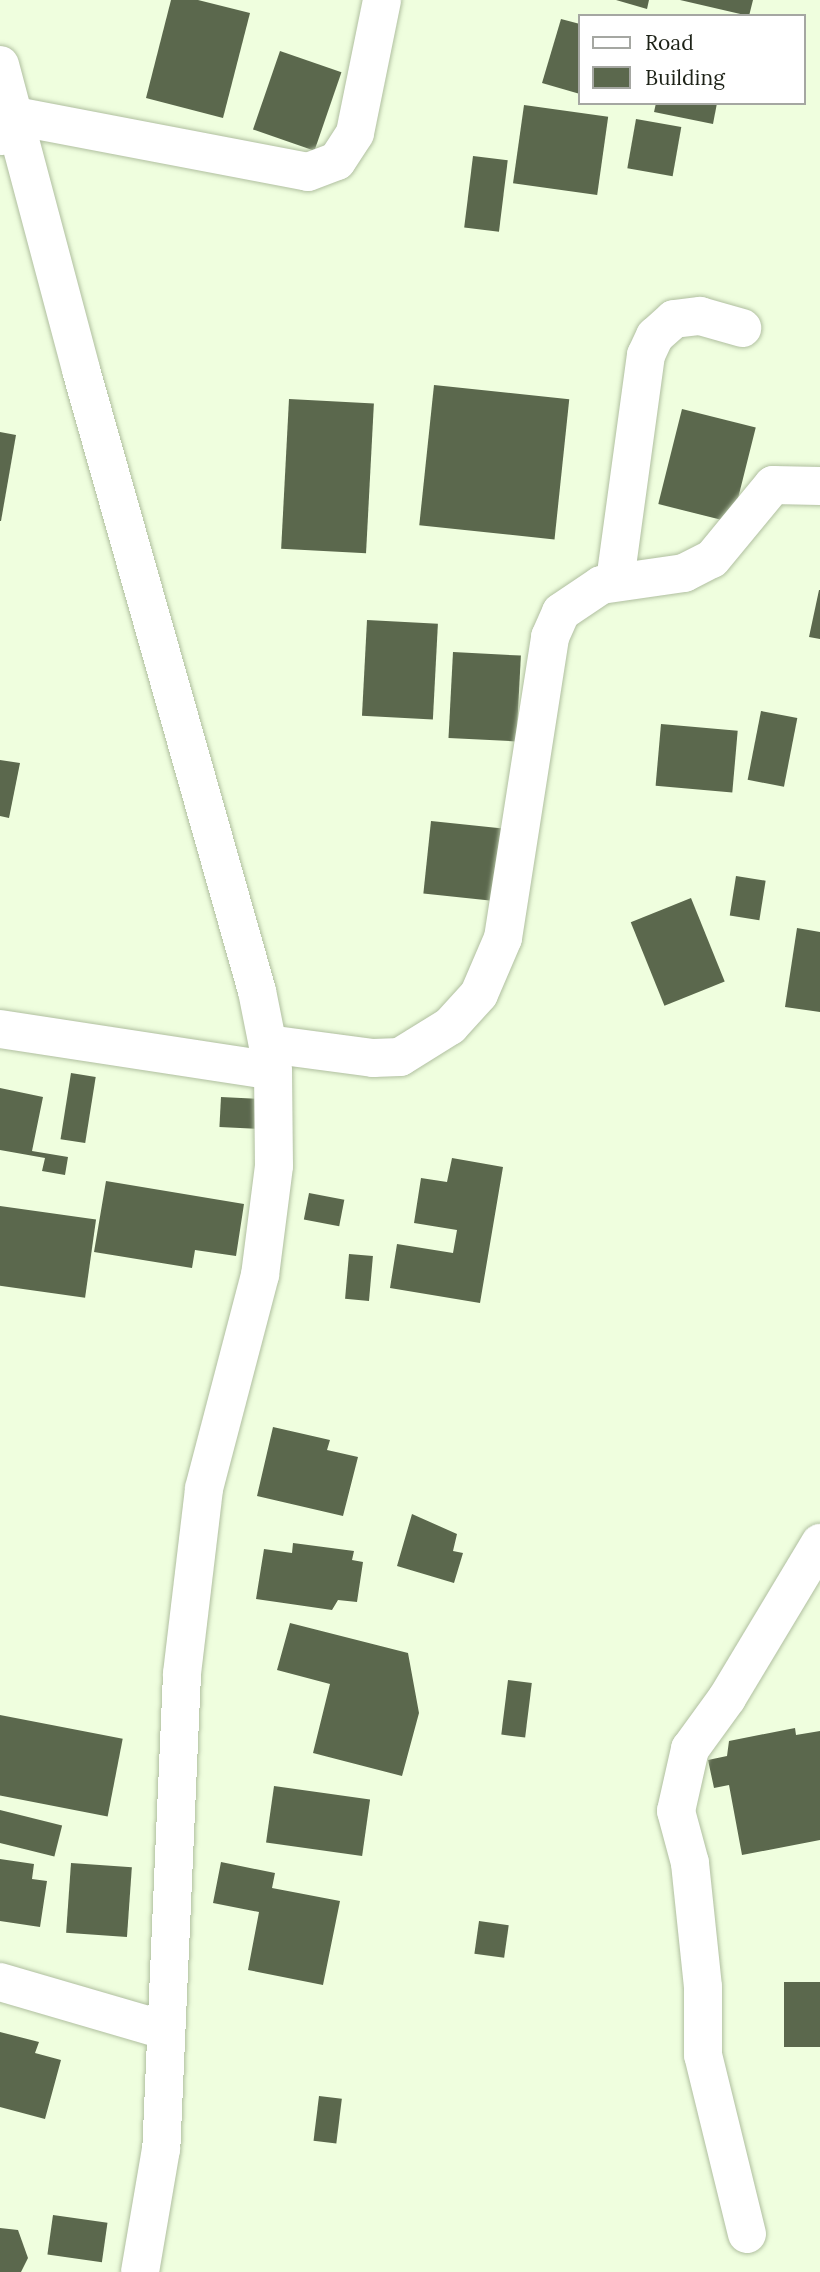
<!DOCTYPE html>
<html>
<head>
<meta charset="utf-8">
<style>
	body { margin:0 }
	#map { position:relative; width:820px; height:2272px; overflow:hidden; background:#effede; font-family:Lora,serif }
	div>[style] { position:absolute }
	.building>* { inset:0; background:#5b684d; transform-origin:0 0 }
	.roads { filter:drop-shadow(0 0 2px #b0bfa0) drop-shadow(0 0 2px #b0bfa0) }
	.minor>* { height:38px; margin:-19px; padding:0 19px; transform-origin:19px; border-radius:19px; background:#fff }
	span { translate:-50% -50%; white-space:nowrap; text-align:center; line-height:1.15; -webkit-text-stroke:7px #fff; paint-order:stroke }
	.legend { position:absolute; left:578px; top:14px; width:228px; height:91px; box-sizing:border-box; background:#fff; border:2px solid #a5a7a2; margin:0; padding:9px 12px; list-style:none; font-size:21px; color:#1d2217 }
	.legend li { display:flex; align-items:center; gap:14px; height:35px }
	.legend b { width:35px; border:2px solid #a5a7a2 }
</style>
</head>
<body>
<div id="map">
	<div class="building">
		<div style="clip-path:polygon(171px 0,198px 0,250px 13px,223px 118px,146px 98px)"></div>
		<div style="clip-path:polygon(616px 0,649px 0,647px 9px)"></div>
		<div style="clip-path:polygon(680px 0,753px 0,749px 16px)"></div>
		<div style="clip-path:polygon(561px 19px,580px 24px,580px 94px,542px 83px)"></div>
		<div style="left:280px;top:51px;width:65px;height:83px;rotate:19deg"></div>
		<div style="clip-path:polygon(656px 103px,717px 103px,713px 124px,654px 112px)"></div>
		<div style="left:524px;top:105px;width:85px;height:79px;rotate:8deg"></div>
		<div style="left:636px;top:119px;width:46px;height:50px;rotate:10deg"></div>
		<div style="left:473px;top:156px;width:35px;height:72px;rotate:7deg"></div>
		<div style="left:434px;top:385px;width:136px;height:141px;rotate:6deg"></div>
		<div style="left:289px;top:399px;width:85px;height:150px;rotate:3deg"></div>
		<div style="left:682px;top:409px;width:76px;height:98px;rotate:14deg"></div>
		<div style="clip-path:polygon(0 432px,16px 435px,1px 521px,0 521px)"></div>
		<div style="clip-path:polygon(819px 590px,820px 590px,820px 639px,809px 637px)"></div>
		<div style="left:367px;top:620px;width:71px;height:96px;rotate:3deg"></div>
		<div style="left:453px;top:652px;width:68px;height:86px;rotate:3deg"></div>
		<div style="left:761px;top:711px;width:37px;height:70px;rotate:11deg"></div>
		<div style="left:661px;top:724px;width:77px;height:62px;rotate:5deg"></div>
		<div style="clip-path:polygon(0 760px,20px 763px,9px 818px,0 816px)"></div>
		<div style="left:431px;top:821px;width:81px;height:73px;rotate:6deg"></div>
		<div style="left:736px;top:876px;width:30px;height:40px;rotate:9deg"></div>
		<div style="left:691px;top:898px;width:90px;height:65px;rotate:68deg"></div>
		<div style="clip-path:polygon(797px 928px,820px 932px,820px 1012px,785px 1007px)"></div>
		<div style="left:71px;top:1073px;width:25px;height:67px;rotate:9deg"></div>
		<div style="clip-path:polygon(0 1088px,43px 1097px,32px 1151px,68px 1157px,65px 1175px,42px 1171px,45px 1158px,0 1150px)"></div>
		<div style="left:221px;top:1097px;width:36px;height:30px;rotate:3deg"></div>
		<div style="clip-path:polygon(452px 1158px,503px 1167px,480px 1303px,390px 1288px,397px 1244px,453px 1253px,457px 1230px,414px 1223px,421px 1178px,447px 1182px)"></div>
		<div style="clip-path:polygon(106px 1181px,244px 1204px,236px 1256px,195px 1250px,192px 1268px,94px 1252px)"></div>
		<div style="left:309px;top:1193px;width:36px;height:27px;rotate:11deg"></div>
		<div style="left:0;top:1206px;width:97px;height:79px;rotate:8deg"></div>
		<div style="left:349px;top:1254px;width:24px;height:45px;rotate:5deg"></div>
		<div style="clip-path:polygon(273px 1427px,330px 1440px,327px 1450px,358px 1457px,343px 1516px,257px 1496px)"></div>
		<div style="clip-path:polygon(412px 1514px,457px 1534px,453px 1551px,463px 1553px,454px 1583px,397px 1566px)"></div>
		<div style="clip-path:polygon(293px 1543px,354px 1551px,352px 1560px,363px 1562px,357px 1602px,338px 1600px,332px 1610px,256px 1599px,264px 1549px,292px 1553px)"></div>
		<div style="clip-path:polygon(290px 1623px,408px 1653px,419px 1713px,402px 1776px,313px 1753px,330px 1684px,277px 1670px)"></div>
		<div style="left:508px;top:1680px;width:24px;height:55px;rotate:7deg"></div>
		<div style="left:0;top:1715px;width:125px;height:79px;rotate:11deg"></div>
		<div style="clip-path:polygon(795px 1728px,796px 1735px,820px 1731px,820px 1840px,742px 1855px,729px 1785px,714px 1788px,708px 1760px,727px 1756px,729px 1741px)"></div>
		<div style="left:274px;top:1786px;width:97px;height:57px;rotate:8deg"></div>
		<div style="left:0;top:1810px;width:64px;height:32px;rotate:14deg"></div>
		<div style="clip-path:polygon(0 1859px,34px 1864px,32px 1879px,47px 1881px,40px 1927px,0 1921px)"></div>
		<div style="clip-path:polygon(221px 1862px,275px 1873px,272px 1888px,340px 1901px,323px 1985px,248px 1970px,259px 1912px,213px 1903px)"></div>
		<div style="left:71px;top:1863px;width:61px;height:70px;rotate:4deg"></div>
		<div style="left:479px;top:1921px;width:30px;height:33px;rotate:8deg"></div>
		<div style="left:784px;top:1982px;width:36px;height:65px"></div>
		<div style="clip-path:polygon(0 2032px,39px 2042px,35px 2053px,61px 2060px,45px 2119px,0 2107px)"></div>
		<div style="left:319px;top:2096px;width:23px;height:45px;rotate:7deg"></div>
		<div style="left:53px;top:2215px;width:55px;height:40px;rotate:8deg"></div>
		<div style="clip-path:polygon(0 2228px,18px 2230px,28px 2258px,21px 2272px,0 2272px)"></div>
	</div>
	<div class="roads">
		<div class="minor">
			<div style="left:0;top:65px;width:316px;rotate:75.1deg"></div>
			<div style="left:81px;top:370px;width:645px;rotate:74.18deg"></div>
			<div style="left:257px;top:991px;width:82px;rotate:78.7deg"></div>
			<div style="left:273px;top:1071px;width:95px;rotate:89.4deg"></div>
			<div style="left:274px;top:1166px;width:110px;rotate:97.3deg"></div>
			<div style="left:260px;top:1275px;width:221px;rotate:104.7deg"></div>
			<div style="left:204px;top:1489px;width:186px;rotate:96.8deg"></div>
			<div style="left:182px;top:1674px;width:475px;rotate:92.5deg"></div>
			<div style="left:161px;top:2149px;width:125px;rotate:99.7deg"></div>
			<div style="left:1px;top:136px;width:24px;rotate:-55deg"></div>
			<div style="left:15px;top:116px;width:298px;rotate:10.8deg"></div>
			<div style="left:308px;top:172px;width:31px;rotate:-21deg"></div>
			<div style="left:337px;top:161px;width:33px;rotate:-57deg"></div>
			<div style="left:355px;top:133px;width:136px;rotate:-78.5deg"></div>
			<div style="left:615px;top:581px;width:228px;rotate:-82.2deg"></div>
			<div style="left:646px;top:355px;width:21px;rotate:-65deg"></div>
			<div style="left:655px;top:336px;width:25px;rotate:-42deg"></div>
			<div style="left:674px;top:319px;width:26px;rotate:-7deg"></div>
			<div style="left:700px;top:316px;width:44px;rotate:15.9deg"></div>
			<div style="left:0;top:1029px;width:276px;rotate:8.7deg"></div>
			<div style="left:268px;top:1044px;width:106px;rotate:7.6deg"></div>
			<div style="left:373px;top:1058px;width:27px;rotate:-2deg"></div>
			<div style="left:400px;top:1057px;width:59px;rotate:-31.8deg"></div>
			<div style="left:450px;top:1026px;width:43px;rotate:-47.8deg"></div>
			<div style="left:479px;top:994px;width:61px;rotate:-66.8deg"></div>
			<div style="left:503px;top:938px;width:305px;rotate:-81.1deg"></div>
			<div style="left:550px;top:637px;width:27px;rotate:-66deg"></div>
			<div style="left:561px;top:612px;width:48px;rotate:-34deg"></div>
			<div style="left:601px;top:585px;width:84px;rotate:-8.2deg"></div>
			<div style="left:684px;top:573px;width:31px;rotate:-27deg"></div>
			<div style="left:712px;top:559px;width:96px;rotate:-50.5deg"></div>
			<div style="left:773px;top:485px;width:47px;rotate:1.2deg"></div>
			<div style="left:0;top:1982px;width:171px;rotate:16.3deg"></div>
			<div style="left:747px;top:2234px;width:184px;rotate:-103.8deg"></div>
			<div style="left:703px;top:2055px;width:68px;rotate:-90deg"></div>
			<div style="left:703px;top:1987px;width:125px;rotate:-96deg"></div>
			<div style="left:690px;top:1863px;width:54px;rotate:-105.1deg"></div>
			<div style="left:676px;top:1811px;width:64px;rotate:-77.3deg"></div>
			<div style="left:690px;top:1749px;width:63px;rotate:-54deg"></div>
			<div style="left:727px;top:1698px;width:181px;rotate:-59deg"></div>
		</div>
	</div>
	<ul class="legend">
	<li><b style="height:9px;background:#fff"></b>Road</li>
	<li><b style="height:19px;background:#5b684d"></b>Building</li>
	</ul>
</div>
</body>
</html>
